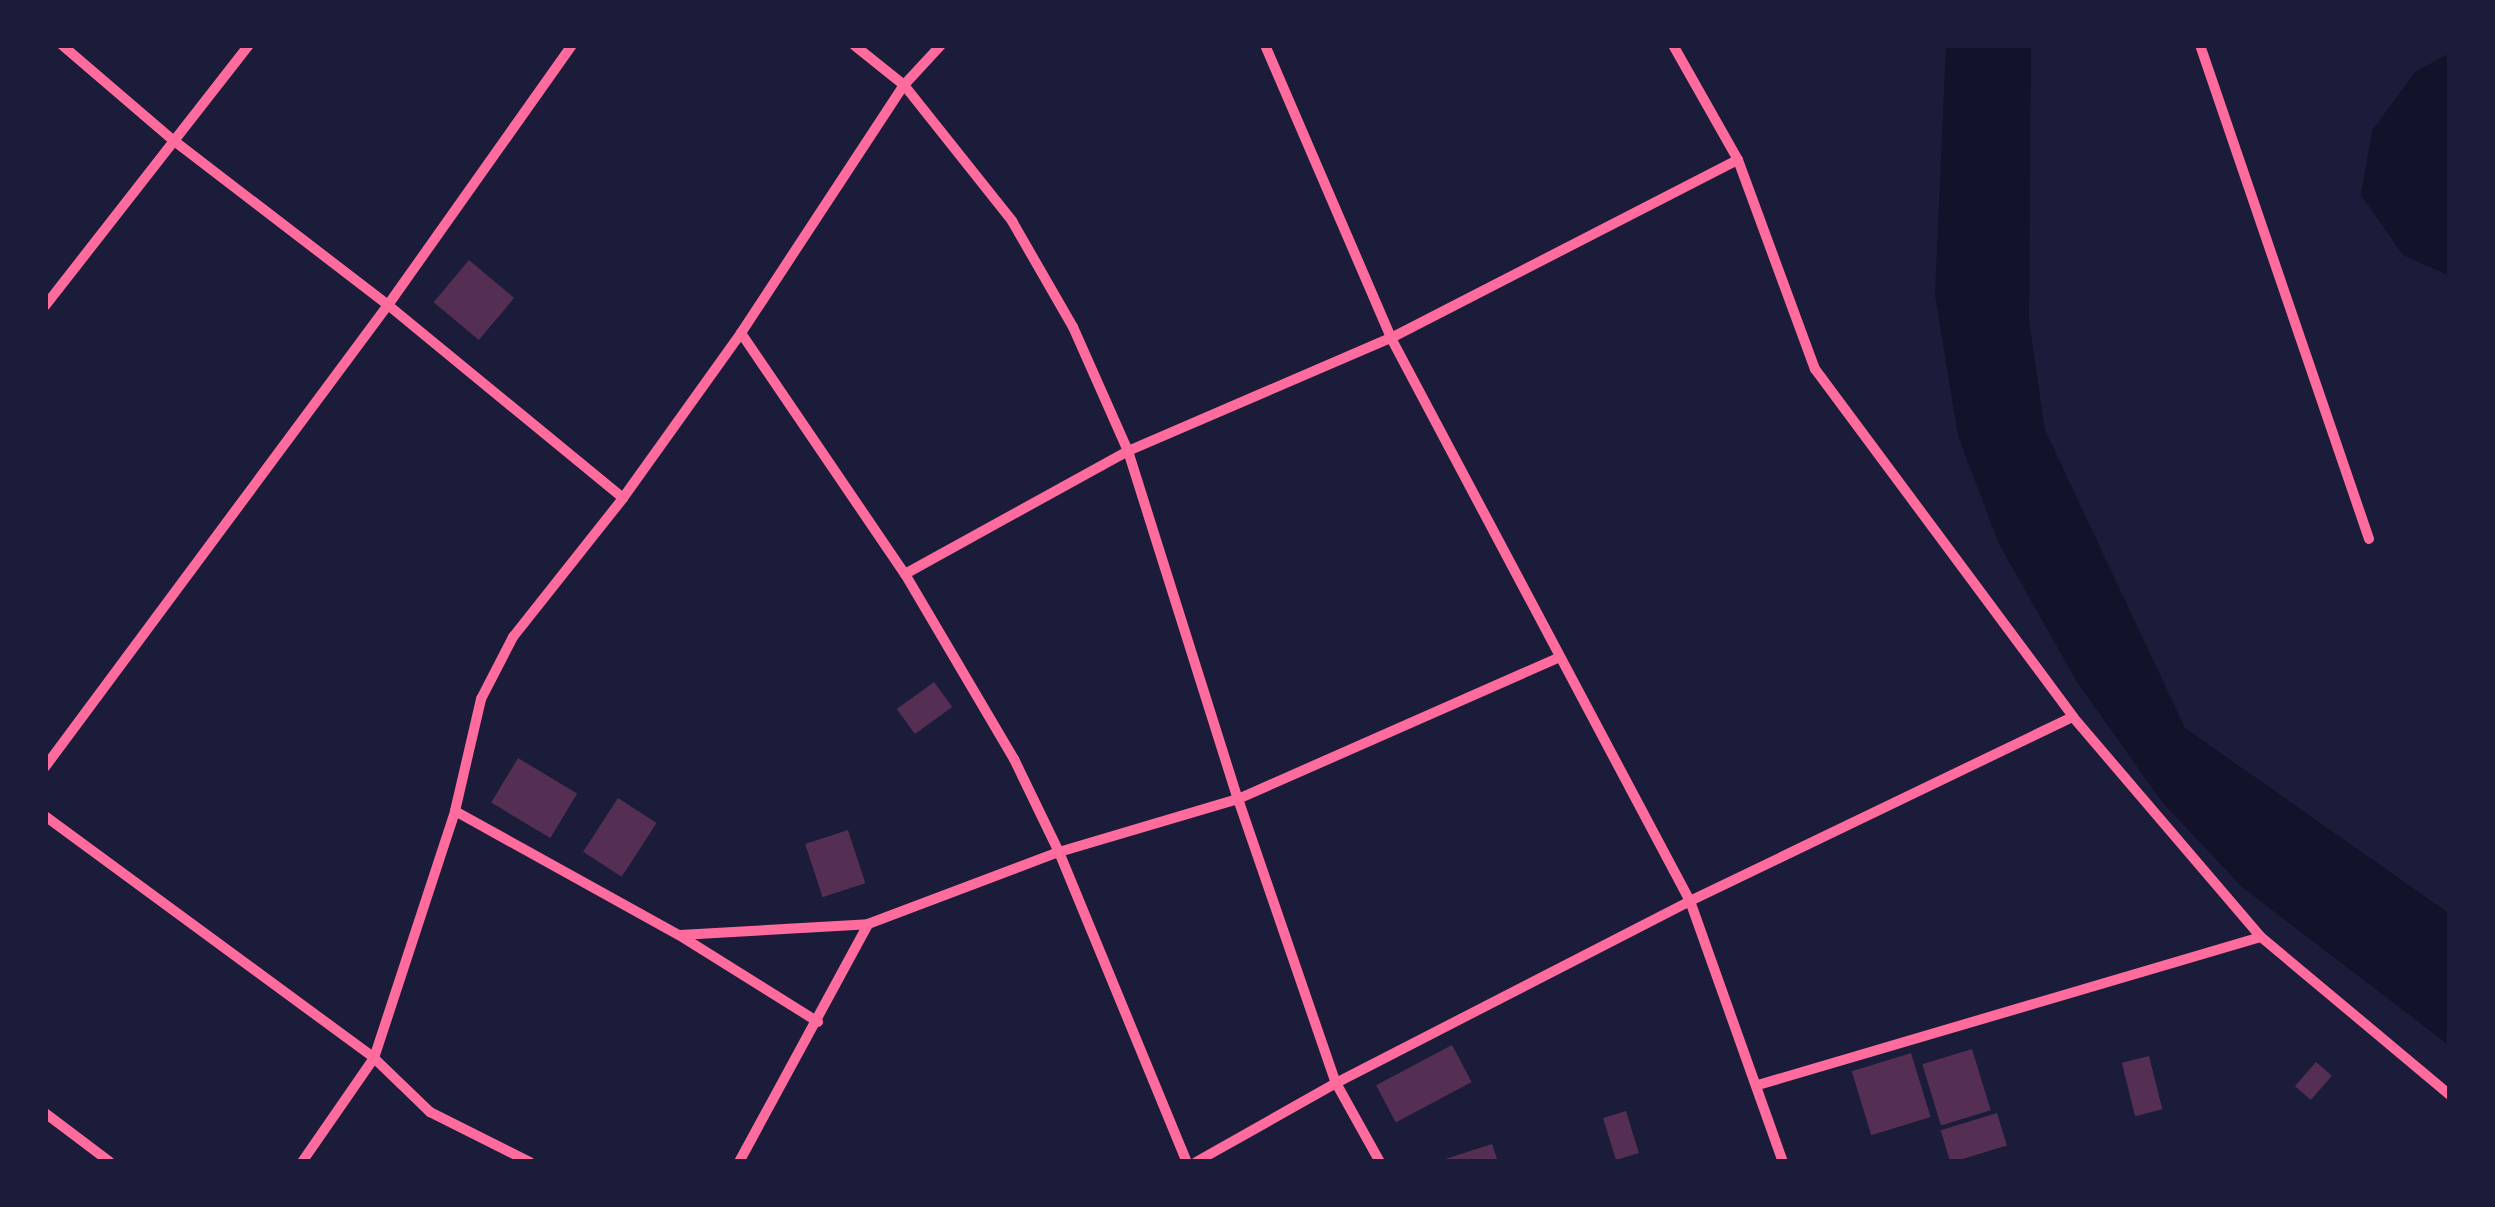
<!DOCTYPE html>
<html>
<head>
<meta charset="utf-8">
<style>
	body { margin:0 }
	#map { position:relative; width:2495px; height:1207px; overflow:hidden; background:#1b1b3a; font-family:"Noto Serif",serif }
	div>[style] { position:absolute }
	.water>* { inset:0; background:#12122b }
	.building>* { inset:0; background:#542f53; transform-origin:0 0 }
	.minor>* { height:10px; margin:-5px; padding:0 5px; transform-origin:5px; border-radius:5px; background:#ff6b9d }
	span { translate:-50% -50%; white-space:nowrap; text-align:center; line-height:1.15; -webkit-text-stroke:10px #1b1b3a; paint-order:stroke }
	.frame { position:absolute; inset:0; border:48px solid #1b1b3a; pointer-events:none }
</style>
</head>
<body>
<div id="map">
	<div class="water">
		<div style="clip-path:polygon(1946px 45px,2031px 45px,2029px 321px,2045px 430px,2185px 728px,2450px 914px,2450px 1046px,2242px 887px,2162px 802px,2077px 682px,1999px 544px,1958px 436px,1935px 295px)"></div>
		<div style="clip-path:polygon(2450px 53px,2450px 276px,2403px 255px,2361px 195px,2372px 131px,2415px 72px)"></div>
	</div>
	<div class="building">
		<div style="left:469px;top:260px;width:59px;height:55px;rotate:40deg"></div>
		<div style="left:934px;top:682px;width:31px;height:46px;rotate:54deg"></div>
		<div style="left:518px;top:758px;width:69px;height:52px;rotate:31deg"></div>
		<div style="left:618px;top:798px;width:46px;height:64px;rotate:33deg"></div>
		<div style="left:848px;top:830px;width:56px;height:45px;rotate:72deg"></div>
		<div style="left:1452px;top:1045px;width:42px;height:86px;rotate:62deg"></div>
		<div style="left:1972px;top:1049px;width:64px;height:52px;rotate:73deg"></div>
		<div style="left:1911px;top:1053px;width:67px;height:62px;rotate:73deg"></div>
		<div style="left:2149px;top:1056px;width:55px;height:28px;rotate:76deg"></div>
		<div style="left:2316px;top:1062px;width:21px;height:32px;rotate:41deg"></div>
		<div style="left:1626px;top:1111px;width:44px;height:24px;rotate:73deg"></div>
		<div style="left:1997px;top:1113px;width:34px;height:59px;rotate:73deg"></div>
		<div style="clip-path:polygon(1492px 1144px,1498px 1162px,1439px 1162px,1439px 1161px)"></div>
	</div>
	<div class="minor">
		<div style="left:62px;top:45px;width:146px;rotate:40.6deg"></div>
		<div style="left:173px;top:140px;width:271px;rotate:37.5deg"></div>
		<div style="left:388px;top:305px;width:304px;rotate:39.4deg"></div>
		<div style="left:854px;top:45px;width:64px;rotate:38.7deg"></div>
		<div style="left:904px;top:85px;width:174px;rotate:51.5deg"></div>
		<div style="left:1012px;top:221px;width:122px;rotate:60.1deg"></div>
		<div style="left:1073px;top:327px;width:136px;rotate:66.1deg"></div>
		<div style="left:1128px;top:451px;width:365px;rotate:72.5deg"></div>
		<div style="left:1238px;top:799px;width:300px;rotate:71deg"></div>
		<div style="left:1336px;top:1083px;width:90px;rotate:60.9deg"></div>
		<div style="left:1265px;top:45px;width:319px;rotate:66.7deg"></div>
		<div style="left:1391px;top:338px;width:637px;rotate:62.03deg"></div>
		<div style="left:1690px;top:901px;width:277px;rotate:70.4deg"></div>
		<div style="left:1673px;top:45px;width:132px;rotate:60.5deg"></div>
		<div style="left:1738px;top:160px;width:223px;rotate:69.8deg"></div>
		<div style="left:1815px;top:369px;width:433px;rotate:53.4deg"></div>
		<div style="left:2073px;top:717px;width:289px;rotate:49.5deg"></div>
		<div style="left:2261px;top:937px;width:246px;rotate:39.9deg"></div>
		<div style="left:2200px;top:45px;width:522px;rotate:71.11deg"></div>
		<div style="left:45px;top:306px;width:331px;rotate:-52deg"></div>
		<div style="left:741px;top:333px;width:292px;rotate:55.8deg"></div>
		<div style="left:905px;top:574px;width:215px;rotate:59.5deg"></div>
		<div style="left:1014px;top:759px;width:103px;rotate:64.2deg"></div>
		<div style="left:1059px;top:852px;width:335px;rotate:67.6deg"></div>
		<div style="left:905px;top:574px;width:255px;rotate:-28.9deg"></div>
		<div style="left:1128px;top:451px;width:286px;rotate:-23.3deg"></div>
		<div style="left:1391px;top:338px;width:390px;rotate:-27.2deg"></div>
		<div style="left:45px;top:767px;width:575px;rotate:-53.41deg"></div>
		<div style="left:388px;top:305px;width:319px;rotate:-54.7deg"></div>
		<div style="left:455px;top:811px;width:256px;rotate:29deg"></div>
		<div style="left:679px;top:935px;width:164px;rotate:32deg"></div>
		<div style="left:45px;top:816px;width:408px;rotate:36.3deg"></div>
		<div style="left:374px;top:1058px;width:78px;rotate:44deg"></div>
		<div style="left:430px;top:1112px;width:112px;rotate:26.6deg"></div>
		<div style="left:680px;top:935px;width:188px;rotate:-3.3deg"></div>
		<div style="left:1758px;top:1085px;width:524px;rotate:-16.4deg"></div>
		<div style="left:45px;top:1113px;width:81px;rotate:37deg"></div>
		<div style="left:302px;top:1162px;width:126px;rotate:-55.3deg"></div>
		<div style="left:374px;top:1058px;width:260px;rotate:-71.8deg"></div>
		<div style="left:455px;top:811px;width:115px;rotate:-76.9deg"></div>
		<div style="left:481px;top:699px;width:70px;rotate:-62.7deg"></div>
		<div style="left:513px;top:637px;width:177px;rotate:-51.6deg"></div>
		<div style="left:623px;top:498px;width:203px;rotate:-54.4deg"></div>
		<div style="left:741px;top:333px;width:297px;rotate:-56.7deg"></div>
		<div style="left:904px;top:85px;width:54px;rotate:-47.2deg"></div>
		<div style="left:739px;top:1162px;width:271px;rotate:-61.5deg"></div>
		<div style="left:868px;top:924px;width:204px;rotate:-20.7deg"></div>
		<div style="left:1059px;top:852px;width:187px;rotate:-16.5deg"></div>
		<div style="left:1238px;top:799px;width:352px;rotate:-23.8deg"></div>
		<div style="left:1196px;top:1162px;width:161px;rotate:-29.4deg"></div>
		<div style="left:1336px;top:1083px;width:398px;rotate:-27.2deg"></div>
		<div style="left:1690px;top:901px;width:425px;rotate:-25.7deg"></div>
	</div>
	<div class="frame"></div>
</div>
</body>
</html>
